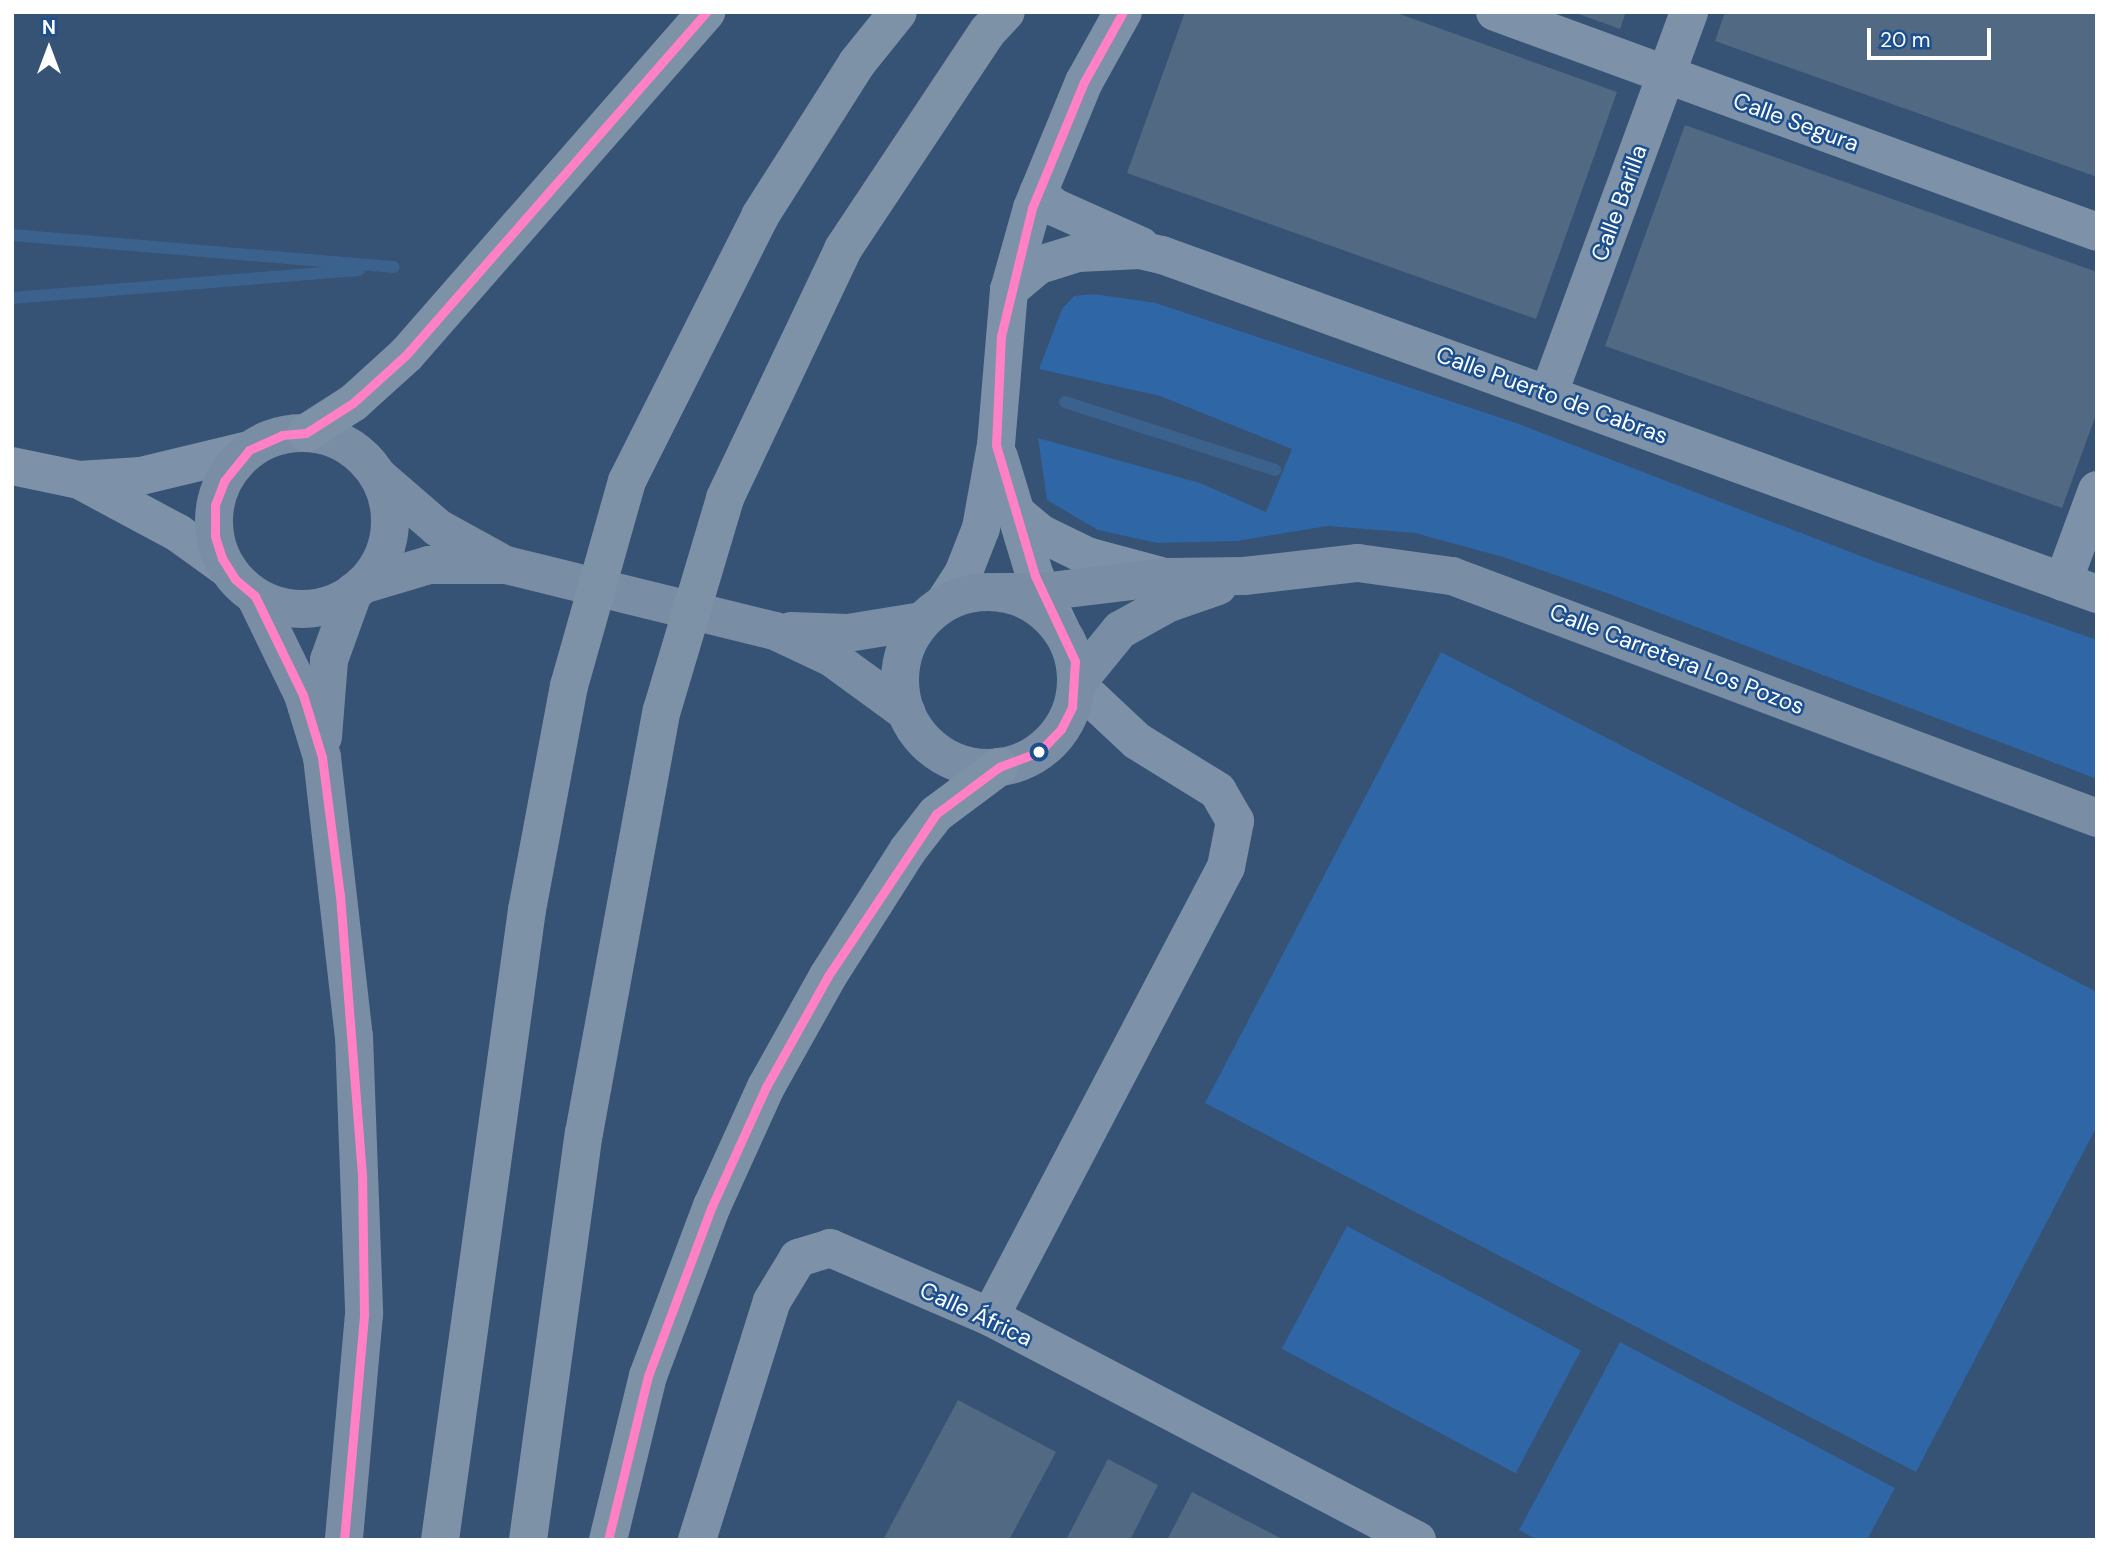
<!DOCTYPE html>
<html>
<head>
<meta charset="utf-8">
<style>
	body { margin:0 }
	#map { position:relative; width:2109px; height:1552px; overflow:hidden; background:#365274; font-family:"DM Sans",sans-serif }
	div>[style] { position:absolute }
	.green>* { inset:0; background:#2f66a5; transform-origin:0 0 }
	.stream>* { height:12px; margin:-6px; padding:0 6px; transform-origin:6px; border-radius:6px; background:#3b618d }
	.building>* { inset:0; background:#526984 }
	.street>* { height:38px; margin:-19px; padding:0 19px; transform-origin:19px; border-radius:19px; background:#7d92a8 }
	.secondary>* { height:38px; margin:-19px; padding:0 19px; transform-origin:19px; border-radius:19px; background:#798da4 }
	.secondary>.ring { margin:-19px; padding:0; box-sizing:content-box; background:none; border:38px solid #798da4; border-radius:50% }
	.highway>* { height:38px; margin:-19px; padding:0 19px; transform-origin:19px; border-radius:19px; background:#7e92a7 }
	.highway-bridge>* { height:38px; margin:-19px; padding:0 19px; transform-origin:19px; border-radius:19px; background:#7e92a7 }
	.bus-1>* { height:9px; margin:-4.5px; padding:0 4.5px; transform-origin:4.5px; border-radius:4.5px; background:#ff80c5 }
	.dots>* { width:19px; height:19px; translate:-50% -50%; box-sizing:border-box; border:4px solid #1b4f8f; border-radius:50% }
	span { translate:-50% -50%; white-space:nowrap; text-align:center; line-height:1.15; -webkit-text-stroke:5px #1b4f8f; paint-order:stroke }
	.street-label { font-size:23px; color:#fff }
	.frame { position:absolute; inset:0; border:14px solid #fff; pointer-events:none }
	.north { position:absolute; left:14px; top:14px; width:70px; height:70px; -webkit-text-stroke:5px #1b4f8f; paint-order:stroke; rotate:0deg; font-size:19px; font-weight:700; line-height:28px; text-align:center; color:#fff }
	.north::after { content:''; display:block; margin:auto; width:24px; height:32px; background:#fff; clip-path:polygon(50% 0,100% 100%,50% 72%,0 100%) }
	.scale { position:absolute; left:1867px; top:28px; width:124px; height:32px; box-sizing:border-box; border:4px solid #fff; border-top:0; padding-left:9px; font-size:21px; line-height:24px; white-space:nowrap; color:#fff; -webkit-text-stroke:5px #1b4f8f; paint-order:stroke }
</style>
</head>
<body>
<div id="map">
	<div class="green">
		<div style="clip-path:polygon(1094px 294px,1156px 303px,1516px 423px,1871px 560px,2097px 640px,2097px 779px,1607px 593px,1503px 557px,1415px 533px,1328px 526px,1237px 541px,1157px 543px,1098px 530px,1047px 500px,1038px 438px,1200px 483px,1266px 512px,1292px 449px,1160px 396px,1039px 369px,1062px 309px,1074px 296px)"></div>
		<div style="clip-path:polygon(1441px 652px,2097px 992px,2097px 1126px,1916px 1472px,1205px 1103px)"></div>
		<div style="left:1347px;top:1226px;width:265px;height:139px;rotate:28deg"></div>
		<div style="clip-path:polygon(1620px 1342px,1895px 1488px,1867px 1540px,1537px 1540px,1519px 1530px)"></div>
	</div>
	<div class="stream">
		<div style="left:12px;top:235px;width:383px;rotate:4.8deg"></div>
		<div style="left:12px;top:298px;width:348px;rotate:-4.6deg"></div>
		<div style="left:1065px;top:402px;width:221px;rotate:17.9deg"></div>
	</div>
	<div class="building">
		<div style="clip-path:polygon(1185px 12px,1394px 12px,1617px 92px,1536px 319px,1127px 173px)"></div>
		<div style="clip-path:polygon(1573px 12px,1626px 12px,1620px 29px)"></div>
		<div style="clip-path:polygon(1725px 12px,2097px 12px,2097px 177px,1715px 41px)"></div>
		<div style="clip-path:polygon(1685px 125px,2097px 272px,2097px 412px,2062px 508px,1605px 346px)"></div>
		<div style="clip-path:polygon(958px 1400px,1056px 1452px,1009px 1540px,883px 1540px)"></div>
		<div style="clip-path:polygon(1108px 1459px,1158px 1485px,1130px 1540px,1066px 1540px)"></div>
		<div style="clip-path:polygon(1192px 1492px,1284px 1540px,1167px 1540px)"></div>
	</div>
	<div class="street">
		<div style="left:1495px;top:12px;width:641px;rotate:20.07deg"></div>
		<div style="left:1038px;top:193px;width:21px;rotate:41deg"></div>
		<div style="left:1054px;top:207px;width:95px;rotate:24.1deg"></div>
		<div style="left:1009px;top:290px;width:39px;rotate:-40deg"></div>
		<div style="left:1039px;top:265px;width:41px;rotate:-17.1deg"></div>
		<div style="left:1078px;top:253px;width:62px;rotate:-2.8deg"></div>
		<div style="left:1140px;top:250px;width:23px;rotate:13deg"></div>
		<div style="left:1162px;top:255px;width:995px;rotate:19.93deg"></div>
		<div style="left:1549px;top:393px;width:406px;rotate:-69.8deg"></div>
		<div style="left:999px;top:457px;width:124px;rotate:73.2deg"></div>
		<div style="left:1035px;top:576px;width:58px;rotate:64.3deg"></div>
		<div style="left:12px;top:466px;width:68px;rotate:11.8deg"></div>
		<div style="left:1014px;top:511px;width:34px;rotate:40deg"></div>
		<div style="left:1040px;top:533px;width:52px;rotate:26.1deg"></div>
		<div style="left:1087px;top:556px;width:77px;rotate:15.1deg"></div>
		<div style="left:228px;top:569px;width:62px;rotate:-144.2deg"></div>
		<div style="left:178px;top:533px;width:112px;rotate:-151.8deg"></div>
		<div style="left:79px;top:480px;width:62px;rotate:-3.7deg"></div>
		<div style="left:141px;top:476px;width:111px;rotate:-13.5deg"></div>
		<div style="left:2063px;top:582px;width:98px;rotate:-69.7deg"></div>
		<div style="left:944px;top:603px;width:35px;rotate:-57deg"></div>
		<div style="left:963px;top:574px;width:49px;rotate:-68.6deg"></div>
		<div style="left:981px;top:528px;width:84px;rotate:-79.8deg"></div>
		<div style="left:996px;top:445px;width:156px;rotate:-85.2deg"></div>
		<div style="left:1009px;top:290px;width:85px;rotate:-74.3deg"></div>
		<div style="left:1032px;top:208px;width:136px;rotate:-67.6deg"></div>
		<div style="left:1084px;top:82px;width:80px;rotate:-60.9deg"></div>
		<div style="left:990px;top:1317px;width:508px;rotate:-62.33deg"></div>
		<div style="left:1226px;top:867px;width:47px;rotate:-78.9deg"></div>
		<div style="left:1235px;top:821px;width:34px;rotate:-120deg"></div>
		<div style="left:1218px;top:791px;width:95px;rotate:-148.3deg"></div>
		<div style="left:1137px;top:741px;width:83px;rotate:-136.9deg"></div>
		<div style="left:697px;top:1540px;width:250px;rotate:-72.6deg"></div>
		<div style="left:772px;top:1301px;width:50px;rotate:-58.8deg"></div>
		<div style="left:798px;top:1258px;width:34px;rotate:-17deg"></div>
		<div style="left:830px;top:1248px;width:174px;rotate:23.3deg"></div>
		<div style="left:990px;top:1317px;width:482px;rotate:27.6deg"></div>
	</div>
	<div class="secondary">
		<div class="ring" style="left:214px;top:433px;width:138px;height:138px"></div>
		<div style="left:379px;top:477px;width:78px;rotate:40.8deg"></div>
		<div style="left:438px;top:528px;width:68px;rotate:28.8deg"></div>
		<div style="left:362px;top:585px;width:70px;rotate:-16.6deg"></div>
		<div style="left:429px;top:565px;width:77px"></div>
		<div style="left:506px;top:565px;width:277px;rotate:13.8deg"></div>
		<div style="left:775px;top:631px;width:63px;rotate:25.3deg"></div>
		<div style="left:832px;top:658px;width:92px;rotate:36.1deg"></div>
		<div style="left:998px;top:592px;width:44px"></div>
		<div style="left:1042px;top:592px;width:125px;rotate:-6.9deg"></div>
		<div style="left:1166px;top:577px;width:78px;rotate:-0.7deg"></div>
		<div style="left:1244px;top:576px;width:115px;rotate:-6.5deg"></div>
		<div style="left:1358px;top:563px;width:95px;rotate:7.9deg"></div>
		<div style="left:1452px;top:576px;width:689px;rotate:20.57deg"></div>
		<div class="ring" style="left:900px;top:592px;width:138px;height:138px"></div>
		<div style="left:255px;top:596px;width:110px;rotate:64.1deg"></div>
		<div style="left:303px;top:695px;width:65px;rotate:73deg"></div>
		<div style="left:322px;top:757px;width:281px;rotate:83.5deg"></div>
		<div style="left:354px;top:1036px;width:278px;rotate:87.9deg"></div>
		<div style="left:364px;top:1314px;width:227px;rotate:95.1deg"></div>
		<div style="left:791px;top:631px;width:57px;rotate:2deg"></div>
		<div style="left:848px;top:633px;width:75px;rotate:-9.2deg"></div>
		<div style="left:1076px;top:684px;width:70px;rotate:-50.8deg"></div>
		<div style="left:1120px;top:630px;width:56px;rotate:-28.9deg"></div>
		<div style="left:1169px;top:603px;width:52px;rotate:-19.1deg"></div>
		<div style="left:323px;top:737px;width:77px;rotate:-85.5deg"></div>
		<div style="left:329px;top:660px;width:73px;rotate:-70.1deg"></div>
	</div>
	<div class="highway">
		<div style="left:306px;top:433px;width:56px;rotate:-32.6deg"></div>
		<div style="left:353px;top:403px;width:72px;rotate:-42.2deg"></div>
		<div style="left:406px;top:355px;width:456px;rotate:-48.8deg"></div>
		<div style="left:627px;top:481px;width:297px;rotate:-63.3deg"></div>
		<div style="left:760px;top:216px;width:181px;rotate:-57.6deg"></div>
		<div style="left:857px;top:63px;width:65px;rotate:-51.2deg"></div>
		<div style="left:725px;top:498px;width:276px;rotate:-64.6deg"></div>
		<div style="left:843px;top:249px;width:262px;rotate:-56.4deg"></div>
		<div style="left:988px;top:31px;width:26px;rotate:-47deg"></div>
		<div style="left:440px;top:1540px;width:636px;rotate:-82.14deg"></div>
		<div style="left:527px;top:910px;width:228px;rotate:-79.4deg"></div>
		<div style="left:528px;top:1540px;width:411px;rotate:-82.2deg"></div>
		<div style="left:584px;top:1133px;width:430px;rotate:-79.6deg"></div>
		<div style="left:608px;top:1540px;width:169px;rotate:-76.3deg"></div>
		<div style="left:648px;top:1376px;width:182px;rotate:-69.4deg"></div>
		<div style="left:712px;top:1206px;width:131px;rotate:-65.6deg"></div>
		<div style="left:766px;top:1087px;width:127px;rotate:-60.8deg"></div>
		<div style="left:828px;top:976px;width:149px;rotate:-57.6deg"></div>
		<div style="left:908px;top:850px;width:46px;rotate:-52.1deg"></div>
		<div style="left:936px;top:814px;width:79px;rotate:-36.7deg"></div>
	</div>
	<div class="highway-bridge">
		<div style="left:569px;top:686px;width:213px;rotate:-74.2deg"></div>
		<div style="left:662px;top:710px;width:221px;rotate:-73.4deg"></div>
	</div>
	<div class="bus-1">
		<div style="left:344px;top:1540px;width:227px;rotate:-84.9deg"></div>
		<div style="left:364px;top:1314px;width:139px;rotate:-90.8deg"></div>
		<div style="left:362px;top:1175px;width:280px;rotate:-94.5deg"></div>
		<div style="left:340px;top:896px;width:140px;rotate:-97.4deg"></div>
		<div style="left:322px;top:757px;width:65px;rotate:-107deg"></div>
		<div style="left:303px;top:695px;width:110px;rotate:-115.9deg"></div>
		<div style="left:255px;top:596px;width:26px;rotate:-140deg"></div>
		<div style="left:235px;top:579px;width:25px;rotate:-122deg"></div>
		<div style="left:222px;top:558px;width:23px;rotate:-108deg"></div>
		<div style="left:215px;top:536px;width:31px;rotate:-90deg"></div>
		<div style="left:215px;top:505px;width:26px;rotate:-69deg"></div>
		<div style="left:224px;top:481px;width:40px;rotate:-51deg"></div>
		<div style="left:249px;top:450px;width:36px;rotate:-24deg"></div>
		<div style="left:282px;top:435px;width:24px;rotate:-5deg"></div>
		<div style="left:306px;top:433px;width:56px;rotate:-32.6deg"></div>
		<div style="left:353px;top:403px;width:72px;rotate:-42.2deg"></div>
		<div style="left:406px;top:355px;width:456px;rotate:-48.8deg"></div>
		<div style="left:608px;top:1540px;width:169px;rotate:-76.3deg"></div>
		<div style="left:648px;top:1376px;width:182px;rotate:-69.4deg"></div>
		<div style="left:712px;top:1206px;width:131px;rotate:-65.6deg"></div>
		<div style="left:766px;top:1087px;width:127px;rotate:-60.8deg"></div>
		<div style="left:828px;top:976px;width:195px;rotate:-56.3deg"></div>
		<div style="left:936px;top:814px;width:79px;rotate:-36.7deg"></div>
		<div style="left:999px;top:767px;width:43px;rotate:-20.6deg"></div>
		<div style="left:1039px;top:752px;width:32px;rotate:-46deg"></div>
		<div style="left:1061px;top:729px;width:25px;rotate:-63deg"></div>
		<div style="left:1072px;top:707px;width:46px;rotate:-86.3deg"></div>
		<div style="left:1075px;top:661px;width:94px;rotate:-115.2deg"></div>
		<div style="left:1035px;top:576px;width:137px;rotate:-106.6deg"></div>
		<div style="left:996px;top:445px;width:109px;rotate:-87.4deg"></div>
		<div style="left:1001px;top:336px;width:132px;rotate:-76.4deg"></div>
		<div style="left:1032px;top:208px;width:136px;rotate:-67.6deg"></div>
		<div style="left:1084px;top:82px;width:80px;rotate:-60.9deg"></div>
	</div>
	<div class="dots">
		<div style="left:1039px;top:752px;background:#fff"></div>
	</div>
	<div class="street-label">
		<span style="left:1796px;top:122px;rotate:20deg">Calle Segura</span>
		<span style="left:1619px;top:203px;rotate:-70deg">Calle Barilla</span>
		<span style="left:1552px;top:395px;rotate:20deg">Calle Puerto de Cabras</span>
		<span style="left:1677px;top:659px;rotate:21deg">Calle Carretera Los Pozos</span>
		<span style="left:976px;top:1314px;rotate:25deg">Calle África</span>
	</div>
	<div class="frame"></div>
	<div class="north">N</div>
	<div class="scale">20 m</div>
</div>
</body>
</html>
